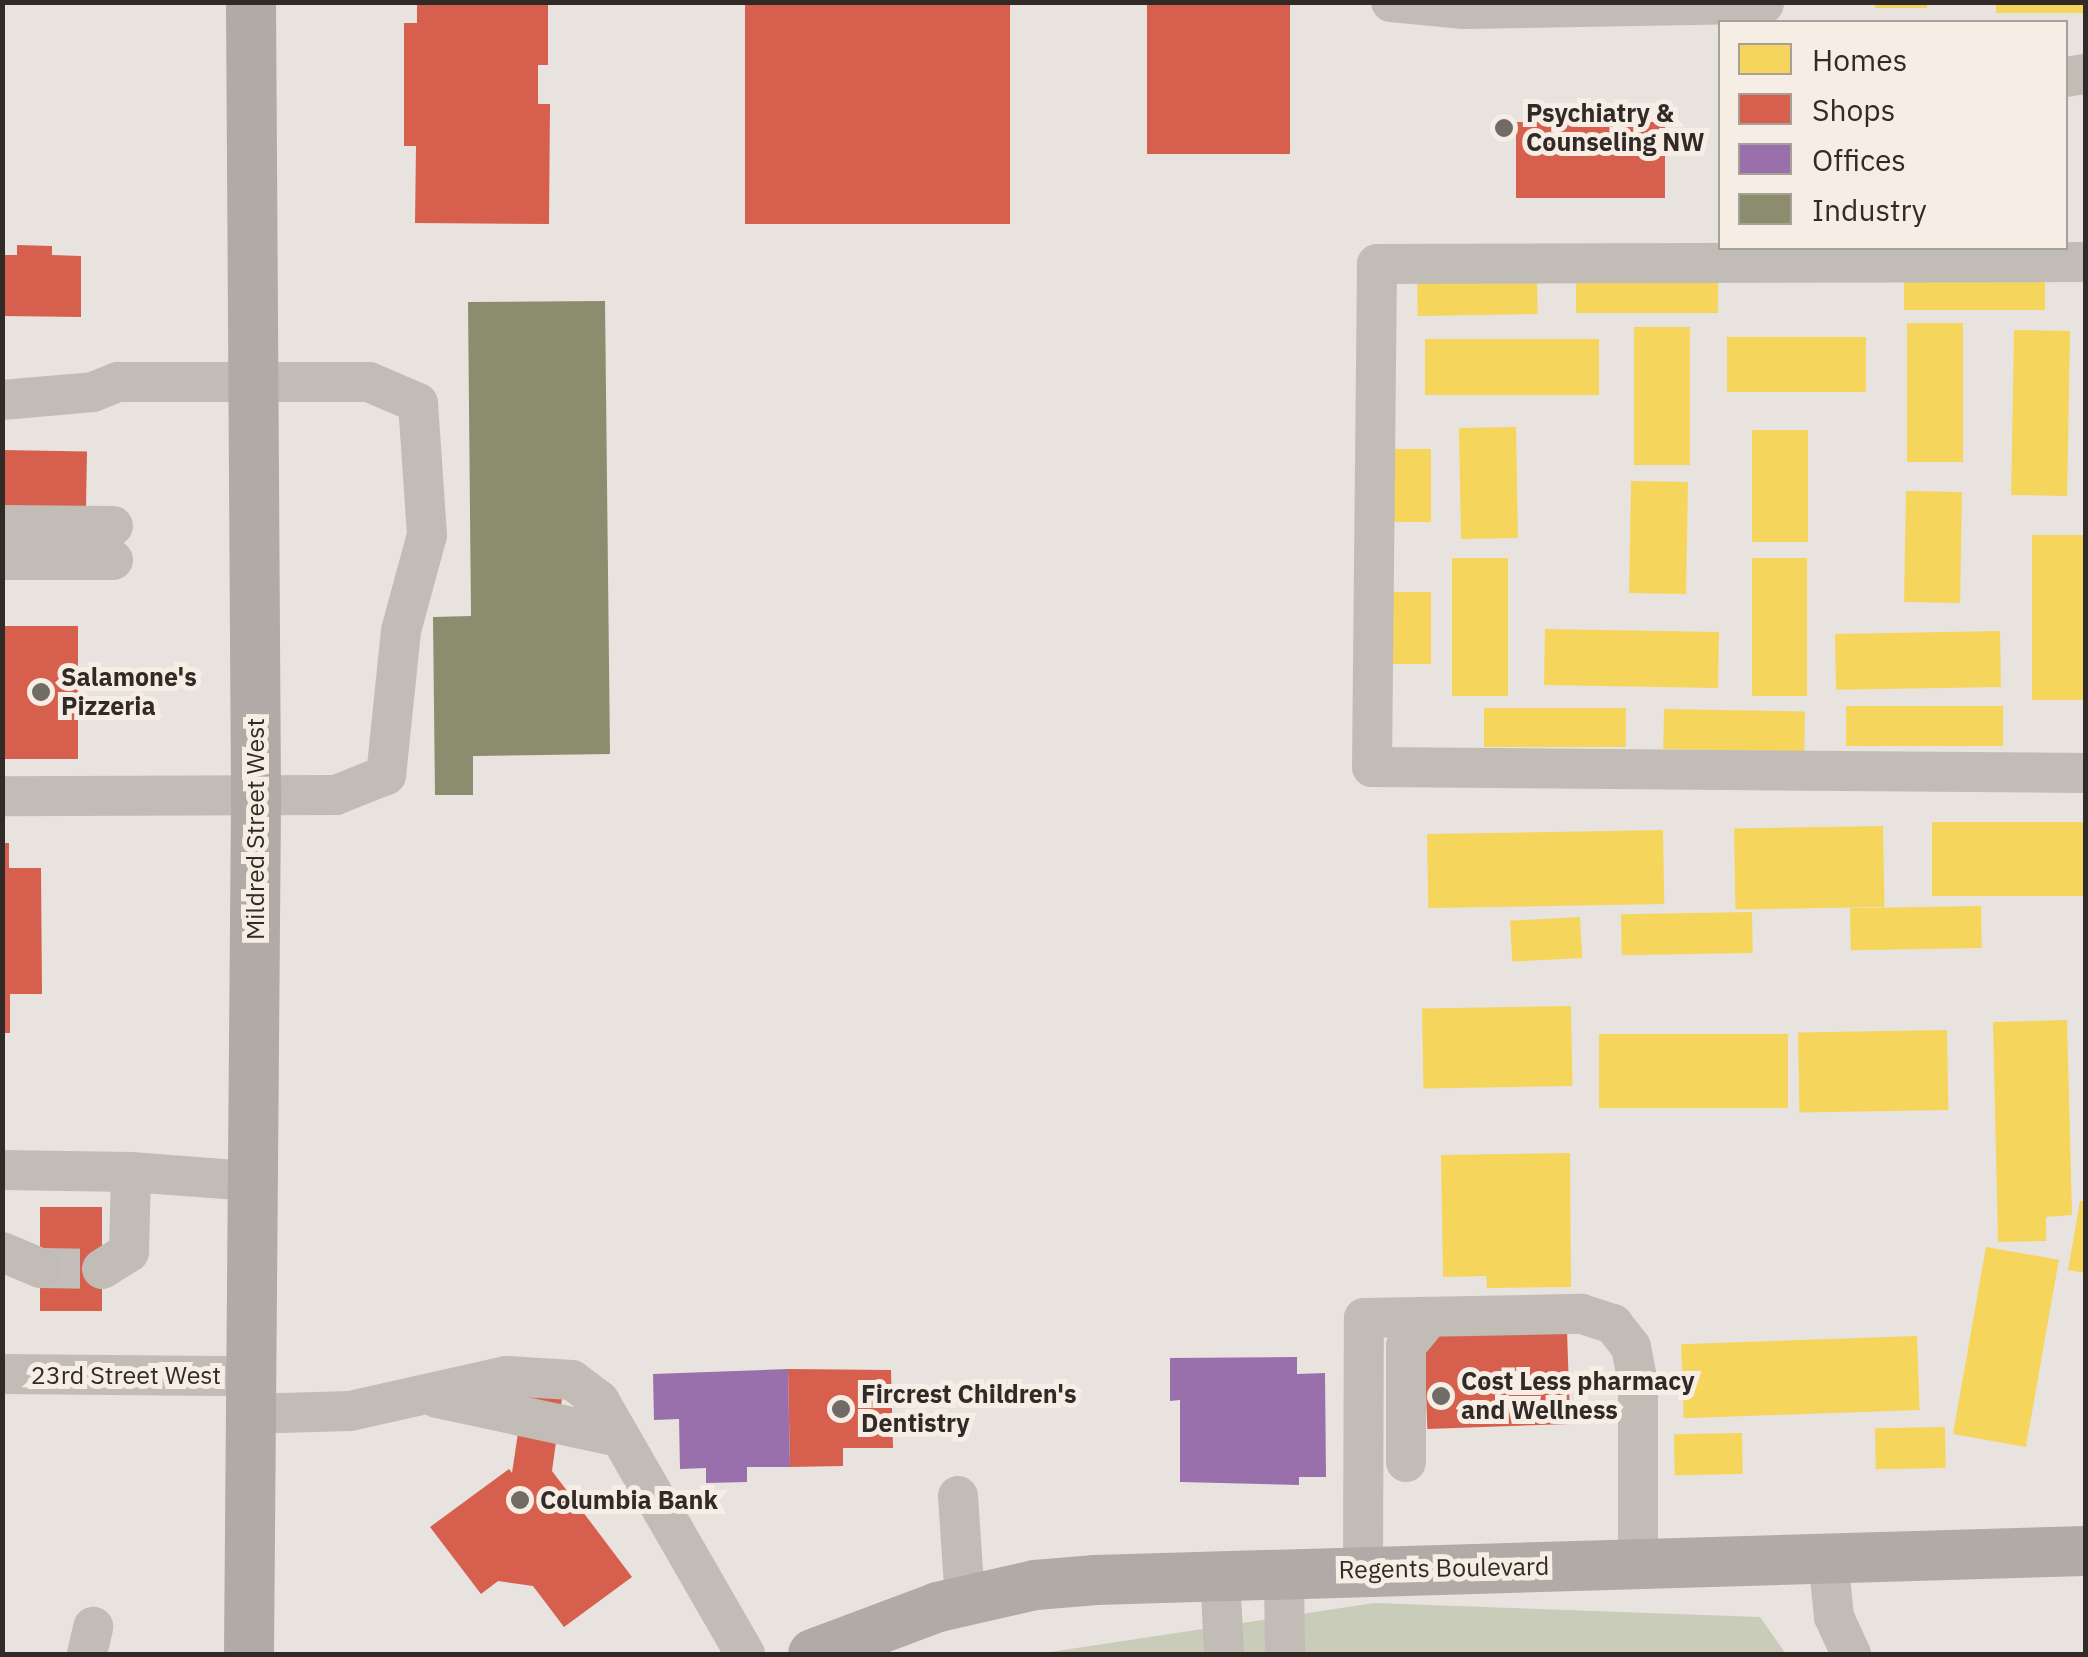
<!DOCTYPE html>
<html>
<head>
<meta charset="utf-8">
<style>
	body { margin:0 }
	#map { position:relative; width:2088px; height:1657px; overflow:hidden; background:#e8e3de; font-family:"IBM Plex Sans",sans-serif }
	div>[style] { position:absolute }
	.green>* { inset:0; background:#c9ccb9 }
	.homes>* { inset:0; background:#f6d55c; transform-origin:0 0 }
	.shops>* { inset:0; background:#d6604d; transform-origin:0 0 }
	.offices>* { inset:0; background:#9970ab }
	.industry>* { inset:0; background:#8c8c6e }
	.minor-tunnel>* { height:40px; margin-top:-20px; transform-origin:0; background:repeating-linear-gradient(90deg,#c3beb9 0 40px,transparent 0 60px) }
	.minor>* { height:40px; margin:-20px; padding:0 20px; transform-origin:20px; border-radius:20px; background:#c2bcb7 }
	.major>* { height:50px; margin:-25px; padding:0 25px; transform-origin:25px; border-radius:25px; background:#b0aba7 }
	.dots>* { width:28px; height:28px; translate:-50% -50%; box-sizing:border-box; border:5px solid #f6eee5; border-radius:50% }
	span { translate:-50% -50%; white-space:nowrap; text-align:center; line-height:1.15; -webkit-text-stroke:10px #f6eee5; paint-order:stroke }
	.poi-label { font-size:25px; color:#312a26; font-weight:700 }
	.left { translate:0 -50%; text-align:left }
	.street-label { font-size:25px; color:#312a26 }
	.frame { position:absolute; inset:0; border:5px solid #312a26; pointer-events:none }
	.legend { position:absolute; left:1718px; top:20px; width:350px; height:230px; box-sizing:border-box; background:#f6eee5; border:2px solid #a7a099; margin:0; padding:12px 18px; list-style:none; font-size:30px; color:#312a26 }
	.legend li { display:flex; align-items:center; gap:20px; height:50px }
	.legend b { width:50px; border:2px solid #a7a099 }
</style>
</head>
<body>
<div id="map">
	<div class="green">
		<div style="clip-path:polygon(1374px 1603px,1760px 1617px,1786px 1654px,1037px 1654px)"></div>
	</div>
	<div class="homes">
		<div style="left:1875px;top:2px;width:52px;height:6px"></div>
		<div style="left:1996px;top:2px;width:90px;height:11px"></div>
		<div style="left:1904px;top:271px;width:141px;height:39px"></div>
		<div style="left:1718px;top:273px;width:40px;height:142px;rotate:90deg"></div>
		<div style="left:1537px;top:275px;width:39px;height:120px;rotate:89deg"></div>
		<div style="left:1907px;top:323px;width:56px;height:139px"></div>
		<div style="left:1690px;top:327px;width:138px;height:56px;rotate:90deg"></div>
		<div style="left:2014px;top:330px;width:56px;height:165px;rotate:1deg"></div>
		<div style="left:1866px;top:337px;width:55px;height:139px;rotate:90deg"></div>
		<div style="left:1599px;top:339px;width:56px;height:174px;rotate:90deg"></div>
		<div style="left:1516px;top:427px;width:111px;height:57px;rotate:89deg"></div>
		<div style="left:1752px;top:430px;width:56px;height:112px"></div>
		<div style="left:1392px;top:449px;width:39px;height:73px"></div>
		<div style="left:1631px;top:481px;width:57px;height:112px;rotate:1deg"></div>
		<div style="left:1906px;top:491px;width:56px;height:111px;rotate:1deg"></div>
		<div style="left:2032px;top:535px;width:54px;height:165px"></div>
		<div style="left:1452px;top:558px;width:56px;height:138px"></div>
		<div style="left:1752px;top:558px;width:55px;height:138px"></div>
		<div style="left:1392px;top:592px;width:39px;height:72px"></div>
		<div style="left:1545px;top:629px;width:174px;height:56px;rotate:1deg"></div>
		<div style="left:2000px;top:631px;width:56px;height:165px;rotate:89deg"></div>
		<div style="left:2003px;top:706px;width:40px;height:157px;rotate:90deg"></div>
		<div style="left:1484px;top:708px;width:142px;height:39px"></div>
		<div style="left:1664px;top:709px;width:141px;height:40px;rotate:1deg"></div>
		<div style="left:2086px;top:822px;width:74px;height:154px;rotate:90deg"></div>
		<div style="left:1883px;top:826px;width:81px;height:149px;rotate:89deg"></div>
		<div style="left:1663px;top:830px;width:74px;height:236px;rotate:89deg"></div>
		<div style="left:1981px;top:906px;width:42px;height:131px;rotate:89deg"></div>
		<div style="left:1752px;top:912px;width:41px;height:131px;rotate:89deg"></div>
		<div style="left:1580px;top:917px;width:41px;height:70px;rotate:87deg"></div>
		<div style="left:1571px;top:1006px;width:80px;height:149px;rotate:89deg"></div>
		<div style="clip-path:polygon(2067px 1020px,2072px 1215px,2046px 1217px,2046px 1241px,1998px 1242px,1993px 1022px)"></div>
		<div style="left:1947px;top:1030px;width:80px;height:149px;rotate:89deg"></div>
		<div style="left:1788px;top:1034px;width:74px;height:189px;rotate:90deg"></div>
		<div style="clip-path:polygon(1570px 1153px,1571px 1287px,1487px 1288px,1486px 1276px,1443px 1277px,1441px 1155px)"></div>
		<div style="clip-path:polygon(2080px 1201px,2086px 1201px,2086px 1273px,2068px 1270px)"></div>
		<div style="left:1986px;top:1247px;width:74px;height:190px;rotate:10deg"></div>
		<div style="left:1917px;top:1336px;width:74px;height:236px;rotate:88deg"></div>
		<div style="left:1945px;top:1427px;width:41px;height:70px;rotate:89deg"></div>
		<div style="left:1742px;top:1433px;width:41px;height:68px;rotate:89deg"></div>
	</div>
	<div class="shops">
		<div style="clip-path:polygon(417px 2px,548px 2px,548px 65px,538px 65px,538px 104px,550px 104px,549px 224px,415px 223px,416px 146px,404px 146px,404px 23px,417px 23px)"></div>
		<div style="left:745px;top:2px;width:265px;height:222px"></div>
		<div style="left:1147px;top:2px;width:143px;height:152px"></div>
		<div style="left:1516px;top:122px;width:149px;height:76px"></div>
		<div style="clip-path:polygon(17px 245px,52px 246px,52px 255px,81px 256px,81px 317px,2px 316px,2px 255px,17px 255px)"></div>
		<div style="left:2px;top:450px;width:85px;height:70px;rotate:1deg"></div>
		<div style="left:2px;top:626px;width:76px;height:133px"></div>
		<div style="clip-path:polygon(2px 843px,9px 843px,9px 868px,41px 868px,42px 994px,10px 994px,10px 1033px,2px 1033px)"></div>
		<div style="left:40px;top:1207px;width:62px;height:104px"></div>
		<div style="left:1567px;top:1331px;width:93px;height:143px;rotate:88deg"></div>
		<div style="clip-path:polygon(788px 1369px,891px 1370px,893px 1448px,843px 1448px,843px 1466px,790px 1467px)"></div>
		<div style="clip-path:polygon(525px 1386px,563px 1391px,552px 1471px,632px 1577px,564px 1627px,533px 1586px,498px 1581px,481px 1594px,430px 1527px,509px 1469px,512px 1473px)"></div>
	</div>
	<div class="offices">
		<div style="clip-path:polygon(1297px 1357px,1297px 1374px,1325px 1373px,1326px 1477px,1299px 1477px,1299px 1485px,1180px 1482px,1180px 1400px,1170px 1401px,1170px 1358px)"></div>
		<div style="clip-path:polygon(788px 1369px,790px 1467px,747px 1467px,747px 1482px,706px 1483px,706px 1468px,680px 1469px,679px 1419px,654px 1420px,653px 1374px)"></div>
	</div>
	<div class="industry">
		<div style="clip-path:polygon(605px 301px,610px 754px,473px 756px,473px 795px,435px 795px,433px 617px,471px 616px,468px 302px)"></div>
	</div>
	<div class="minor-tunnel">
		<div style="left:40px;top:1268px;width:62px;rotate:0.9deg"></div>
	</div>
	<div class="minor">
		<div style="left:1391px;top:2px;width:73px;rotate:5.5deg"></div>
		<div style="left:1464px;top:9px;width:300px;rotate:-1deg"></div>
		<div style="left:2066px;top:77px;width:20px;rotate:-9deg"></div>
		<div style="left:2086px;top:262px;width:709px;rotate:179.84deg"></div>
		<div style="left:1377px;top:264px;width:503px;rotate:90.57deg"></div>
		<div style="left:1372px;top:767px;width:714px;rotate:0.48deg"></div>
		<div style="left:2px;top:400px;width:91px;rotate:-5deg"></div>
		<div style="left:93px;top:392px;width:27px;rotate:-22deg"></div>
		<div style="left:118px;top:382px;width:251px"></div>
		<div style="left:369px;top:382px;width:53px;rotate:23.2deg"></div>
		<div style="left:418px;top:403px;width:132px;rotate:86.1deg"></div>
		<div style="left:427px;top:535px;width:99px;rotate:105.2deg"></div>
		<div style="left:401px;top:631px;width:145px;rotate:95.9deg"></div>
		<div style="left:386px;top:775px;width:54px;rotate:158.2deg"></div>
		<div style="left:336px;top:795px;width:334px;rotate:179.8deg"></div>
		<div style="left:2px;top:525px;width:111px;rotate:0.5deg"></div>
		<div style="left:2px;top:560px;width:111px"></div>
		<div style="left:2px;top:1170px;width:129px;rotate:0.9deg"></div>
		<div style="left:131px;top:1172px;width:121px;rotate:4.3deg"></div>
		<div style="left:2px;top:1252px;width:41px;rotate:22.8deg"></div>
		<div style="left:102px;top:1269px;width:32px;rotate:-32deg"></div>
		<div style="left:129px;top:1252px;width:80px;rotate:-88.6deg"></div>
		<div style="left:2px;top:1374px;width:247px;rotate:0.5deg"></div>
		<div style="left:437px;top:1398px;width:186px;rotate:12.1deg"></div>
		<div style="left:249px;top:1414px;width:101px;rotate:-1.7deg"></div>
		<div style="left:350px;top:1411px;width:160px;rotate:-12.6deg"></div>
		<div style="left:506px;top:1376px;width:66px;rotate:3.5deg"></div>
		<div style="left:572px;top:1380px;width:34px;rotate:37deg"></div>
		<div style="left:599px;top:1400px;width:293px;rotate:60.1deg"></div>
		<div style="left:1406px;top:1462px;width:116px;rotate:-90deg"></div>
		<div style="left:1406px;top:1346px;width:35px;rotate:-51deg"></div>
		<div style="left:958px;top:1496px;width:105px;rotate:86.2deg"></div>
		<div style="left:1828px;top:1558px;width:59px;rotate:84.2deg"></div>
		<div style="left:1834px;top:1617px;width:41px;rotate:65.3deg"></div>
		<div style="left:1363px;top:1570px;width:252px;rotate:-89.8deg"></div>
		<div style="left:1364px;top:1318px;width:218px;rotate:-1.1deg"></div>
		<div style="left:1582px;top:1314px;width:33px;rotate:18deg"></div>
		<div style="left:1613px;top:1324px;width:29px;rotate:52deg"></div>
		<div style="left:1631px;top:1347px;width:36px;rotate:79deg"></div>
		<div style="left:1638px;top:1382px;width:181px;rotate:90deg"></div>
		<div style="left:1284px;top:1572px;width:82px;rotate:89.3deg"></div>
		<div style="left:1220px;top:1574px;width:80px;rotate:87.1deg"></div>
		<div style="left:87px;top:1654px;width:28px;rotate:-77deg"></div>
	</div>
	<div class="major">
		<div style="left:249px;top:1654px;width:857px;rotate:-89.53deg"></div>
		<div style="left:256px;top:797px;width:795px;rotate:-90.36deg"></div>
		<div style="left:813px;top:1654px;width:134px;rotate:-20.6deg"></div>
		<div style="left:938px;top:1607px;width:99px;rotate:-12.8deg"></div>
		<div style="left:1035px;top:1585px;width:61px;rotate:-4.7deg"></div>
		<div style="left:1096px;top:1580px;width:990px;rotate:-1.68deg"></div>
	</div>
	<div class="dots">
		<div style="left:1504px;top:128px;background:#716b66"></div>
		<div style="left:41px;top:692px;background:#716b66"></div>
		<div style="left:1441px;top:1396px;background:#716b66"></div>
		<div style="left:841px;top:1409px;background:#716b66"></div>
		<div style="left:520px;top:1500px;background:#716b66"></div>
	</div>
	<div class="poi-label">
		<span class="left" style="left:1526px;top:128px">Psychiatry &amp;<br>Counseling NW</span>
		<span class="left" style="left:61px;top:692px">Salamone's<br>Pizzeria</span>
		<span class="left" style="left:1461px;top:1396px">Cost Less pharmacy<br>and Wellness</span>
		<span class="left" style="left:861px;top:1409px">Fircrest Children's<br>Dentistry</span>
		<span class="left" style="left:540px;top:1500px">Columbia Bank</span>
	</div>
	<div class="street-label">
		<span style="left:255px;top:829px;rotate:-90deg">Mildred Street West</span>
		<span style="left:126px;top:1375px">23rd Street West</span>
		<span style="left:1444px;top:1568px;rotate:-1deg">Regents Boulevard</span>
	</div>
	<div class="frame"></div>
	<ul class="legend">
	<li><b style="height:28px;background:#f6d55c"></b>Homes</li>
	<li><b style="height:28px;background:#d6604d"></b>Shops</li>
	<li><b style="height:28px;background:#9970ab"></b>Offices</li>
	<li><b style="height:28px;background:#8c8c6e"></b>Industry</li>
	</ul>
</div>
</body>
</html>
